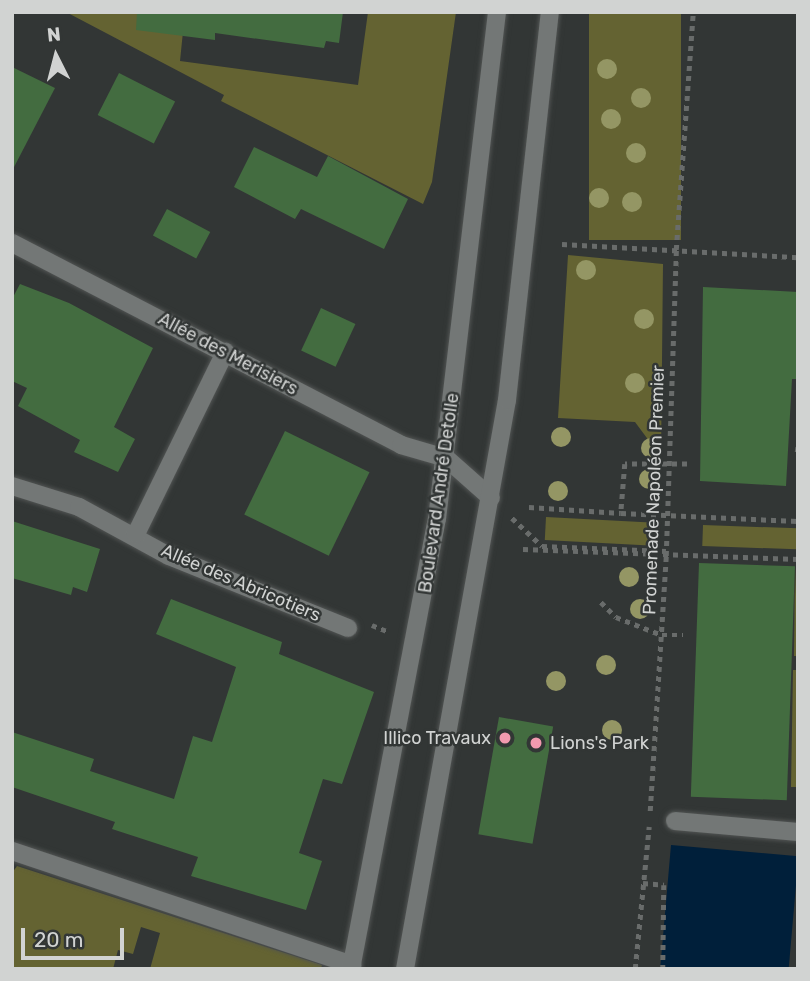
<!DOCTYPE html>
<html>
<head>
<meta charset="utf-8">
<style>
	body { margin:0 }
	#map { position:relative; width:810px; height:981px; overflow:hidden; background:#323635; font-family:Rubik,sans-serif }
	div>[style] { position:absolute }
	.green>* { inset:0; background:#646332; transform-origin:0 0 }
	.water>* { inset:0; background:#001f3a; transform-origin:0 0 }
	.building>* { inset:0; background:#436c40; transform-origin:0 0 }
	.path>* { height:4.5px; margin-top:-2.25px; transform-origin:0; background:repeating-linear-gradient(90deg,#696c6b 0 5px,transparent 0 10px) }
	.roads { filter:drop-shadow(0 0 2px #515453) drop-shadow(0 0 2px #515453) }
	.minor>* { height:18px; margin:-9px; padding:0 9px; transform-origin:9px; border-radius:9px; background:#737776 }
	.secondary>* { height:18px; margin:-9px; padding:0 9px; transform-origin:9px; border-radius:9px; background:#737776 }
	.trees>* { width:20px; height:20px; margin:-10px; border-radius:50%; background:#949664 }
	.dots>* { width:19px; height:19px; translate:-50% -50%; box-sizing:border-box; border:4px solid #323635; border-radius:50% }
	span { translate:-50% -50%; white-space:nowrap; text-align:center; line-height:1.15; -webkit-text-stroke:5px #323635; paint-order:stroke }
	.street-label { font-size:18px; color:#d1d3d2 }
	.poi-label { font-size:18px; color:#d1d3d2 }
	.right { translate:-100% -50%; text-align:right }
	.left { translate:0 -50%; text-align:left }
	.frame { position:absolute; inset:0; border:14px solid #d1d3d2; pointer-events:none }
	.north { position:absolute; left:21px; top:21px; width:70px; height:70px; -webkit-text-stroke:5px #323635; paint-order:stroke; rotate:354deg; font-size:19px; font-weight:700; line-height:28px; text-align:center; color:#d1d3d2 }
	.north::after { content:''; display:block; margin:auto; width:24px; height:32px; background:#d1d3d2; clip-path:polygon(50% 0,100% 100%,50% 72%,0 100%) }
	.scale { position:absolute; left:21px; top:928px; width:103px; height:32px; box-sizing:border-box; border:4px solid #d1d3d2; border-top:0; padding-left:9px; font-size:21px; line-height:24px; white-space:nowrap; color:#d1d3d2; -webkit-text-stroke:5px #323635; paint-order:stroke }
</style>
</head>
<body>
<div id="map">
	<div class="green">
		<div style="clip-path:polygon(66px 12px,185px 12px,180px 61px,358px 85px,368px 12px,456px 12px,432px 182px,423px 204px,221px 101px,224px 95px)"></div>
		<div style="left:589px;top:12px;width:92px;height:228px"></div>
		<div style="clip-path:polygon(568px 255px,663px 264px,661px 457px,635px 422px,558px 418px)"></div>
		<div style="left:546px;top:517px;width:114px;height:23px;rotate:3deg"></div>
		<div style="left:703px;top:525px;width:95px;height:21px;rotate:2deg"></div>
		<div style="clip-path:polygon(795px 567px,798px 656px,794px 656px)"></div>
		<div style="clip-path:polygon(793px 670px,798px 670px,798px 787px,791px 787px)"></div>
		<div style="clip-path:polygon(17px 866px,322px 965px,321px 969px,150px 969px,160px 933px,141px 927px,133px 954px,118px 950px,113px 969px,12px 969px,12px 873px)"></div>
	</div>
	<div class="water">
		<div style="left:671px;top:845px;width:128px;height:124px;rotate:5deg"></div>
	</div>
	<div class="building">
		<div style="clip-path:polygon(137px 12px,343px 12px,339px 43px,326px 41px,324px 48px,215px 33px,215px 40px,136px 30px)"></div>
		<div style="clip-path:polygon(12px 67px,55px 88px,12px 171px)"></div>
		<div style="left:119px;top:73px;width:63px;height:47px;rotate:27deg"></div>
		<div style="clip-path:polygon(254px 147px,317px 177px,328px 156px,408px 199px,384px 249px,301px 209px,295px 219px,234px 187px)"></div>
		<div style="left:167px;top:209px;width:49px;height:30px;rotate:28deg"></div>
		<div style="clip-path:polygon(20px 284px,69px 303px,153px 348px,114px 427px,135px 439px,118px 472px,74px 452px,80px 440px,18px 406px,27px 388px,12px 381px,12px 299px)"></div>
		<div style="clip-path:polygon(703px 287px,798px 292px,798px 379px,792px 379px,786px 486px,700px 481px)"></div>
		<div style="left:321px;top:308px;width:38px;height:47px;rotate:25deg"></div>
		<div style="left:285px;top:431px;width:94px;height:93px;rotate:26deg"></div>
		<div style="clip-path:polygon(12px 521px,100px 549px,87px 592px,73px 587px,71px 595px,12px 578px)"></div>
		<div style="left:699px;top:563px;width:96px;height:234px;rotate:2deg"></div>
		<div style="clip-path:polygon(171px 599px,282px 642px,279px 654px,374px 692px,342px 784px,323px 779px,299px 853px,322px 861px,306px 910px,191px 876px,198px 857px,112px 829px,115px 822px,12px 787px,12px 732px,94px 759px,90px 771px,174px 799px,193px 736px,212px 742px,236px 667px,156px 634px)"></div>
		<div style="left:499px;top:717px;width:55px;height:119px;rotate:10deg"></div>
	</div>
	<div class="path">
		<div style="left:562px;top:244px;width:236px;rotate:3.2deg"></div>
		<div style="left:797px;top:452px;width:6px;rotate:-81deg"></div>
		<div style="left:687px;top:464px;width:62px;rotate:180deg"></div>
		<div style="left:625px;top:464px;width:49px;rotate:94.7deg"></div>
		<div style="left:621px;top:513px;width:177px;rotate:2.6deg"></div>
		<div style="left:529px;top:507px;width:92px;rotate:3.7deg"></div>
		<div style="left:512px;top:518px;width:41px;rotate:43deg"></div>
		<div style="left:542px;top:546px;width:124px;rotate:2.3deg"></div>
		<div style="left:523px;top:549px;width:275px;rotate:2.1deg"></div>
		<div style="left:601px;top:602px;width:21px;rotate:45deg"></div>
		<div style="left:616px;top:617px;width:49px;rotate:21.4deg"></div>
		<div style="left:662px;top:635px;width:21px"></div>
		<div style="left:372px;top:625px;width:18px;rotate:22deg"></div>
		<div style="left:650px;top:811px;width:256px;rotate:-86.4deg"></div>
		<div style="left:666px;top:556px;width:306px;rotate:-88.1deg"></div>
		<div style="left:676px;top:250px;width:239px;rotate:-85.9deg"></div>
		<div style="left:643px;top:883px;width:21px;rotate:5deg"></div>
		<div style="left:664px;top:885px;width:84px;rotate:90.7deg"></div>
		<div style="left:635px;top:969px;width:143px;rotate:-84.4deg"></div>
	</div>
	<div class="roads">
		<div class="minor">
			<div style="left:12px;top:243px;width:438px;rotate:27.4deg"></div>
			<div style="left:401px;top:445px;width:47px;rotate:16.1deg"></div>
			<div style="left:12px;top:486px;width:70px;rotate:17.4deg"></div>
			<div style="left:79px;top:507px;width:102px;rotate:28.6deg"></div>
			<div style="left:169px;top:556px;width:193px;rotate:21.9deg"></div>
			<div style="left:136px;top:534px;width:203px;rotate:-63.9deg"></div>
			<div style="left:675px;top:821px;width:123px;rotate:5.1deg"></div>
			<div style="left:12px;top:851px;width:359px;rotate:18.5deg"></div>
		</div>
		<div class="secondary">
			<div style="left:446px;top:458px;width:60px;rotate:41.6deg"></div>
			<div style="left:351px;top:969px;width:458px;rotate:-79.2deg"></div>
			<div style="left:437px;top:519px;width:511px;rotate:-83.25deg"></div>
			<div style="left:405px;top:969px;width:578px;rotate:-79.84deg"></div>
			<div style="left:507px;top:400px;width:390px;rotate:-83.7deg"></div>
		</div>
	</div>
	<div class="trees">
		<div style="left:607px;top:69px"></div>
		<div style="left:641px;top:98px"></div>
		<div style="left:611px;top:119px"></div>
		<div style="left:636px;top:153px"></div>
		<div style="left:599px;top:198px"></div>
		<div style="left:632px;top:202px"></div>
		<div style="left:586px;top:270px"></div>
		<div style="left:644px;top:319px"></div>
		<div style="left:635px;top:383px"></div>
		<div style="left:561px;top:437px"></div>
		<div style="left:651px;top:448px"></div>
		<div style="left:649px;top:479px"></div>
		<div style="left:558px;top:491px"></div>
		<div style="left:629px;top:577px"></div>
		<div style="left:640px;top:609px"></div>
		<div style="left:606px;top:665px"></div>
		<div style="left:556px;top:681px"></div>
		<div style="left:612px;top:730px"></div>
	</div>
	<div class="dots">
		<div style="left:505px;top:738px;background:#f29aaf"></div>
		<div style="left:536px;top:743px;background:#f29aaf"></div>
	</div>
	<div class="street-label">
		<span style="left:228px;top:354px;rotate:28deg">Allée des Merisiers</span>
		<span style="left:654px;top:490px;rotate:-88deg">Promenade Napoléon Premier</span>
		<span style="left:439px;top:493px;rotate:-82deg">Boulevard André Detolle</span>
		<span style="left:241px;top:583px;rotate:23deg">Allée des Abricotiers</span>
	</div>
	<div class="poi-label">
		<span class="right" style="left:491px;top:738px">Illico Travaux</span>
		<span class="left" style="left:550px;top:743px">Lions's Park</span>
	</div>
	<div class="frame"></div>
	<div class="north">N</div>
	<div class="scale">20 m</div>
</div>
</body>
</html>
